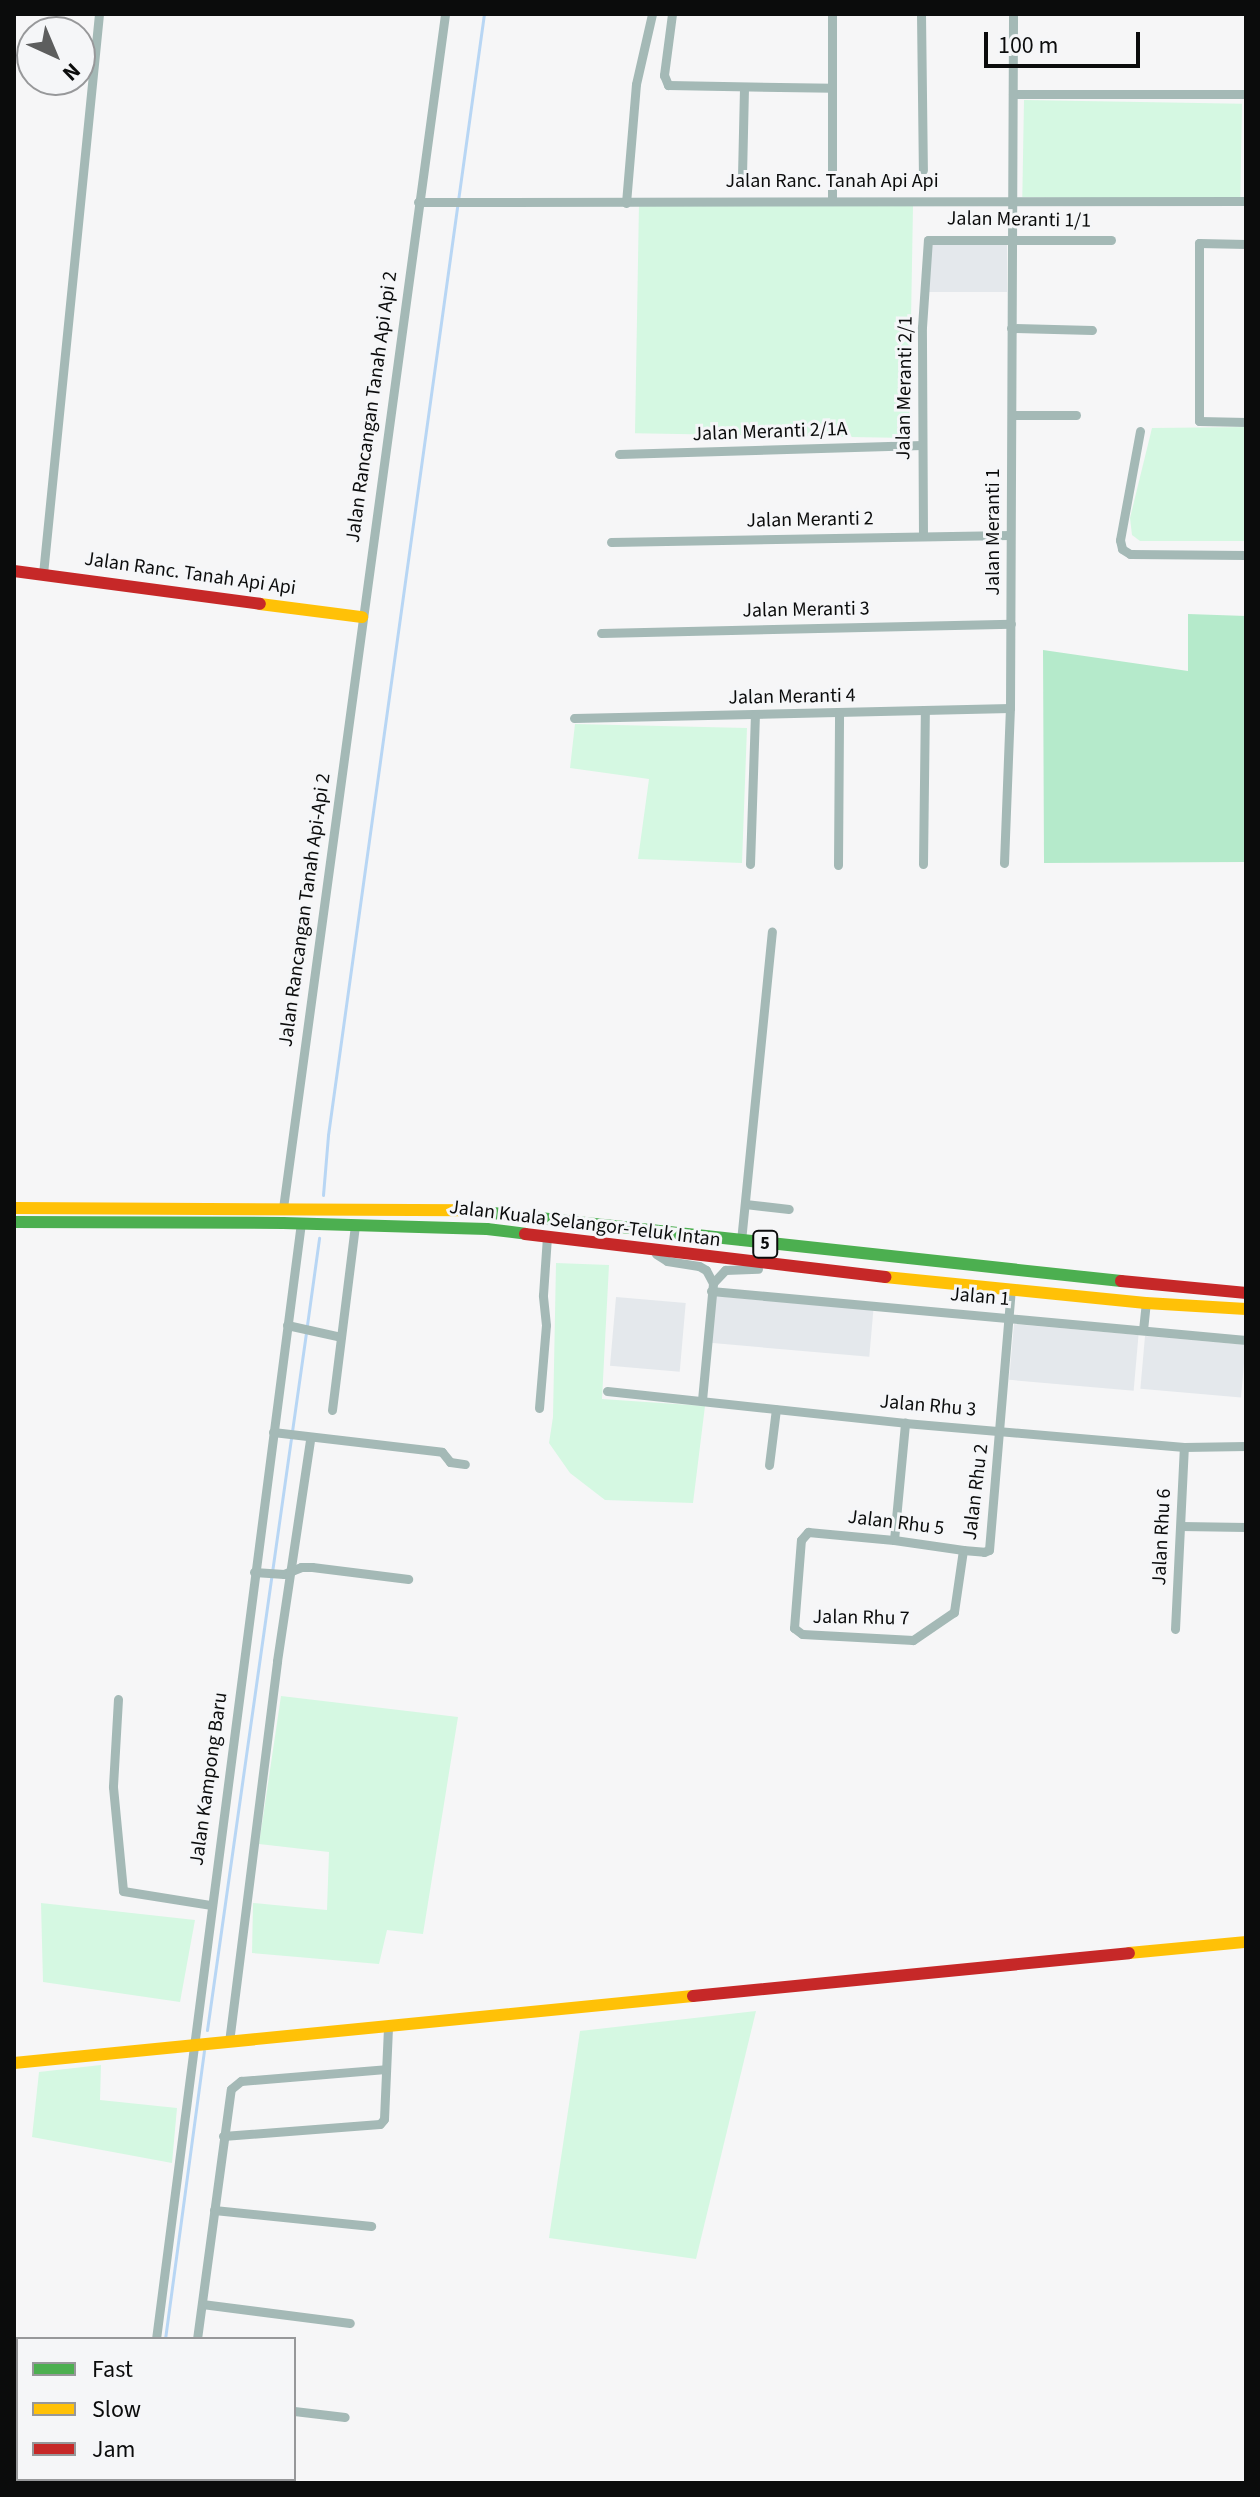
<!DOCTYPE html>
<html>
<head>
<meta charset="utf-8">
<style>
	body { margin:0 }
	#map { position:relative; width:1260px; height:2497px; overflow:hidden; background:#f6f6f7; font-family:"Source Sans 3",sans-serif }
	div>[style] { position:absolute }
	.built>* { inset:0; background:#e4e8ec; transform-origin:0 0 }
	.green>* { inset:0; background:#d5f8e2; transform-origin:0 0 }
	.forest>* { inset:0; background:#b5eacb }
	.stream>* { height:3px; margin:-1.5px; padding:0 1.5px; transform-origin:1.5px; border-radius:1.5px; background:#b8d6f4 }
	.street>* { height:9px; margin:-4.5px; padding:0 4.5px; transform-origin:4.5px; border-radius:4.5px; background:#a4b9b6 }
	.fast>* { height:12px; margin:-6px; padding:0 6px; transform-origin:6px; border-radius:6px; background:#4caf50 }
	.slow>* { height:12px; margin:-6px; padding:0 6px; transform-origin:6px; border-radius:6px; background:#ffc107 }
	.jam>* { height:12px; margin:-6px; padding:0 6px; transform-origin:6px; border-radius:6px; background:#c62828 }
	span { translate:-50% -50%; white-space:nowrap; text-align:center; line-height:1.15; -webkit-text-stroke:6px #f5f6f8; paint-order:stroke }
	.shield-label span { padding:2px 6px; background:#f5f6f8; border:2px solid; border-radius:6px; -webkit-text-stroke-width:0 }
	.shield-label { font-size:18px; color:#0b0c0c; font-weight:700 }
	.street-label { font-size:20px; color:#0b0c0c }
	.frame { position:absolute; inset:0; border:16px solid #0b0c0c; pointer-events:none }
	.legend { position:absolute; left:16px; top:2337px; width:280px; height:144px; box-sizing:border-box; background:#f5f6f8; border:2px solid #97989a; margin:0; padding:10px 14px; list-style:none; font-size:24px; color:#0b0c0c }
	.legend li { display:flex; align-items:center; gap:16px; height:40px }
	.legend b { width:40px; border:2px solid #97989a }
	.north { position:absolute; left:16px; top:16px; width:80px; height:80px; box-sizing:border-box; background:#f5f6f8; border:2px solid #97989a; border-radius:50%; rotate:136deg; font-size:22px; font-weight:700; line-height:32px; text-align:center; color:#0b0c0c }
	.north::after { content:''; display:block; margin:auto; width:28px; height:36px; background:#5d5e5e; clip-path:polygon(50% 0,100% 100%,50% 72%,0 100%) }
	.scale { position:absolute; left:984px; top:32px; width:156px; height:36px; box-sizing:border-box; border:4px solid #0b0c0c; border-top:0; padding-left:10px; font-size:24px; line-height:28px; white-space:nowrap; color:#0b0c0c; -webkit-text-stroke:6px #f5f6f8; paint-order:stroke }
</style>
</head>
<body>
<div id="map">
	<div class="built">
		<div style="left:928px;top:242px;width:79px;height:50px"></div>
		<div style="left:714px;top:1296px;width:160px;height:47px;rotate:5deg"></div>
		<div style="left:616px;top:1297px;width:70px;height:69px;rotate:5deg"></div>
		<div style="left:1014px;top:1324px;width:125px;height:56px;rotate:5deg"></div>
		<div style="left:1145px;top:1336px;width:101px;height:53px;rotate:5deg"></div>
	</div>
	<div class="green">
		<div style="left:1024px;top:100px;width:218px;height:97px;rotate:1deg"></div>
		<div style="left:913px;top:206px;width:232px;height:274px;rotate:91deg"></div>
		<div style="clip-path:polygon(1246px 427px,1246px 541px,1140px 541px,1132px 535px,1130px 518px,1152px 428px)"></div>
		<div style="clip-path:polygon(575px 724px,747px 728px,742px 863px,638px 859px,649px 779px,570px 768px)"></div>
		<div style="clip-path:polygon(556px 1263px,609px 1265px,602px 1399px,705px 1406px,693px 1503px,605px 1500px,570px 1473px,549px 1443px,553px 1417px)"></div>
		<div style="clip-path:polygon(281px 1696px,458px 1717px,423px 1934px,387px 1930px,379px 1964px,252px 1953px,253px 1903px,327px 1910px,329px 1852px,259px 1844px)"></div>
		<div style="clip-path:polygon(41px 1903px,195px 1920px,180px 2002px,43px 1982px)"></div>
		<div style="clip-path:polygon(756px 2011px,696px 2259px,549px 2238px,580px 2031px)"></div>
		<div style="clip-path:polygon(101px 2065px,100px 2100px,177px 2108px,172px 2163px,32px 2137px,39px 2072px)"></div>
	</div>
	<div class="forest">
		<div style="clip-path:polygon(1188px 614px,1246px 616px,1246px 862px,1044px 863px,1043px 650px,1188px 671px)"></div>
	</div>
	<div class="stream">
		<div style="left:323px;top:1195px;width:60px;rotate:-85.2deg"></div>
		<div style="left:328px;top:1135px;width:1132px;rotate:-82.08deg"></div>
		<div style="left:307px;top:1325px;width:88px;rotate:-82.1deg"></div>
		<div style="left:207px;top:2030px;width:704px;rotate:-81.92deg"></div>
		<div style="left:165px;top:2339px;width:291px;rotate:-82.3deg"></div>
		<div style="left:146px;top:2483px;width:4px;rotate:-90deg"></div>
	</div>
	<div class="street">
		<div style="left:672px;top:14px;width:62px;rotate:97.5deg"></div>
		<div style="left:664px;top:75px;width:11px;rotate:68deg"></div>
		<div style="left:668px;top:85px;width:164px;rotate:1deg"></div>
		<div style="left:832px;top:14px;width:185px;rotate:90deg"></div>
		<div style="left:921px;top:14px;width:156px;rotate:89.3deg"></div>
		<div style="left:1013px;top:94px;width:233px"></div>
		<div style="left:742px;top:176px;width:88px;rotate:-88.7deg"></div>
		<div style="left:418px;top:202px;width:828px;rotate:-0.07deg"></div>
		<div style="left:626px;top:203px;width:119px;rotate:-85.2deg"></div>
		<div style="left:636px;top:84px;width:72px;rotate:-77.1deg"></div>
		<div style="left:1246px;top:244px;width:47px;rotate:-178.8deg"></div>
		<div style="left:1199px;top:243px;width:178px;rotate:90deg"></div>
		<div style="left:1199px;top:421px;width:47px;rotate:1.2deg"></div>
		<div style="left:1011px;top:328px;width:81px;rotate:1.4deg"></div>
		<div style="left:1012px;top:415px;width:64px"></div>
		<div style="left:1140px;top:431px;width:111px;rotate:100.4deg"></div>
		<div style="left:1120px;top:540px;width:9px;rotate:77deg"></div>
		<div style="left:1122px;top:549px;width:9px;rotate:32deg"></div>
		<div style="left:1130px;top:554px;width:116px;rotate:0.5deg"></div>
		<div style="left:619px;top:454px;width:303px;rotate:-1.7deg"></div>
		<div style="left:923px;top:536px;width:209px;rotate:-90.3deg"></div>
		<div style="left:922px;top:327px;width:87px;rotate:-86.1deg"></div>
		<div style="left:928px;top:240px;width:183px"></div>
		<div style="left:611px;top:542px;width:399px;rotate:-1deg"></div>
		<div style="left:43px;top:574px;width:563px;rotate:-84.29deg"></div>
		<div style="left:601px;top:633px;width:410px;rotate:-1.3deg"></div>
		<div style="left:574px;top:718px;width:436px;rotate:-1.3deg"></div>
		<div style="left:1004px;top:863px;width:155px;rotate:-87.8deg"></div>
		<div style="left:1010px;top:708px;width:694px;rotate:-89.75deg"></div>
		<div style="left:750px;top:864px;width:148px;rotate:-88.1deg"></div>
		<div style="left:923px;top:864px;width:153px;rotate:-89.3deg"></div>
		<div style="left:838px;top:865px;width:151px;rotate:-89.6deg"></div>
		<div style="left:745px;top:1204px;width:44px;rotate:6.5deg"></div>
		<div style="left:283px;top:1208px;width:1205px;rotate:-82.27deg"></div>
		<div style="left:741px;top:1241px;width:311px;rotate:-84.3deg"></div>
		<div style="left:656px;top:1254px;width:13px;rotate:32deg"></div>
		<div style="left:667px;top:1261px;width:32px;rotate:9deg"></div>
		<div style="left:699px;top:1266px;width:8px;rotate:30deg"></div>
		<div style="left:706px;top:1270px;width:15px;rotate:62deg"></div>
		<div style="left:711px;top:1291px;width:537px;rotate:5.23deg"></div>
		<div style="left:287px;top:1325px;width:55px;rotate:12.5deg"></div>
		<div style="left:1143px;top:1330px;width:27px;rotate:-84deg"></div>
		<div style="left:607px;top:1391px;width:300px;rotate:6.1deg"></div>
		<div style="left:905px;top:1423px;width:280px;rotate:4.9deg"></div>
		<div style="left:1184px;top:1447px;width:62px;rotate:-0.9deg"></div>
		<div style="left:702px;top:1400px;width:118px;rotate:-84.6deg"></div>
		<div style="left:713px;top:1283px;width:18px;rotate:-47deg"></div>
		<div style="left:725px;top:1270px;width:33px;rotate:-2deg"></div>
		<div style="left:539px;top:1408px;width:83px;rotate:-85.2deg"></div>
		<div style="left:546px;top:1325px;width:30px;rotate:-96deg"></div>
		<div style="left:543px;top:1295px;width:58px;rotate:-86.1deg"></div>
		<div style="left:332px;top:1410px;width:186px;rotate:-82.9deg"></div>
		<div style="left:273px;top:1432px;width:170px;rotate:6.7deg"></div>
		<div style="left:442px;top:1452px;width:13px;rotate:51deg"></div>
		<div style="left:450px;top:1462px;width:15px;rotate:8deg"></div>
		<div style="left:769px;top:1465px;width:56px;rotate:-82.9deg"></div>
		<div style="left:1181px;top:1526px;width:65px;rotate:0.9deg"></div>
		<div style="left:894px;top:1540px;width:118px;rotate:-84.6deg"></div>
		<div style="left:963px;top:1550px;width:63px;rotate:98.3deg"></div>
		<div style="left:954px;top:1612px;width:50px;rotate:145.7deg"></div>
		<div style="left:913px;top:1640px;width:111px;rotate:-176.9deg"></div>
		<div style="left:802px;top:1634px;width:10px;rotate:-143deg"></div>
		<div style="left:794px;top:1628px;width:88px;rotate:-85.5deg"></div>
		<div style="left:801px;top:1540px;width:11px;rotate:-49deg"></div>
		<div style="left:808px;top:1532px;width:86px;rotate:5.3deg"></div>
		<div style="left:894px;top:1540px;width:70px;rotate:8.2deg"></div>
		<div style="left:963px;top:1550px;width:21px;rotate:5deg"></div>
		<div style="left:984px;top:1552px;width:5px;rotate:-22deg"></div>
		<div style="left:989px;top:1550px;width:261px;rotate:-85.2deg"></div>
		<div style="left:254px;top:1572px;width:30px;rotate:4deg"></div>
		<div style="left:284px;top:1574px;width:18px;rotate:-22deg"></div>
		<div style="left:301px;top:1567px;width:11px"></div>
		<div style="left:312px;top:1567px;width:97px;rotate:7.1deg"></div>
		<div style="left:1175px;top:1629px;width:182px;rotate:-87.2deg"></div>
		<div style="left:118px;top:1699px;width:88px;rotate:93.3deg"></div>
		<div style="left:113px;top:1787px;width:104px;rotate:84.5deg"></div>
		<div style="left:123px;top:1891px;width:88px;rotate:9.1deg"></div>
		<div style="left:229px;top:2042px;width:384px;rotate:-82.8deg"></div>
		<div style="left:277px;top:1661px;width:224px;rotate:-81.5deg"></div>
		<div style="left:223px;top:2136px;width:157px;rotate:-4.4deg"></div>
		<div style="left:380px;top:2124px;width:6px;rotate:-51deg"></div>
		<div style="left:384px;top:2119px;width:91px;rotate:-87.5deg"></div>
		<div style="left:214px;top:2210px;width:158px;rotate:5.8deg"></div>
		<div style="left:202px;top:2304px;width:149px;rotate:7.3deg"></div>
		<div style="left:156px;top:2339px;width:1125px;rotate:-82.6deg"></div>
		<div style="left:197px;top:2339px;width:252px;rotate:-82.3deg"></div>
		<div style="left:231px;top:2089px;width:13px;rotate:-39deg"></div>
		<div style="left:241px;top:2081px;width:145px;rotate:-4.7deg"></div>
		<div style="left:294px;top:2411px;width:51px;rotate:6.7deg"></div>
		<div style="left:139px;top:2483px;width:4px;rotate:-76deg"></div>
		<div style="left:179px;top:2483px;width:4px;rotate:-76deg"></div>
	</div>
	<div class="fast">
		<div style="left:465px;top:1210px;width:660px;rotate:6.18deg"></div>
		<div style="left:14px;top:1222px;width:269px;rotate:0.2deg"></div>
		<div style="left:283px;top:1223px;width:204px;rotate:1.7deg"></div>
		<div style="left:487px;top:1229px;width:38px;rotate:7deg"></div>
	</div>
	<div class="slow">
		<div style="left:260px;top:604px;width:103px;rotate:7.3deg"></div>
		<div style="left:14px;top:1208px;width:451px;rotate:0.3deg"></div>
		<div style="left:885px;top:1277px;width:262px;rotate:5.7deg"></div>
		<div style="left:1146px;top:1303px;width:100px;rotate:3.4deg"></div>
		<div style="left:1129px;top:1953px;width:118px;rotate:-5.4deg"></div>
		<div style="left:14px;top:2063px;width:682px;rotate:-5.64deg"></div>
	</div>
	<div class="jam">
		<div style="left:14px;top:571px;width:248px;rotate:7.6deg"></div>
		<div style="left:525px;top:1234px;width:363px;rotate:6.8deg"></div>
		<div style="left:1121px;top:1281px;width:126px;rotate:5.5deg"></div>
		<div style="left:693px;top:1996px;width:438px;rotate:-5.6deg"></div>
	</div>
	<div class="shield-label">
		<span style="left:765px;top:1244px">5</span>
	</div>
	<div class="street-label">
		<span style="left:832px;top:181px">Jalan Ranc. Tanah Api Api</span>
		<span style="left:1019px;top:220px;rotate:1deg">Jalan Meranti 1/1</span>
		<span style="left:905px;top:388px;rotate:-89deg">Jalan Meranti 2/1</span>
		<span style="left:372px;top:407px;rotate:-82deg">Jalan Rancangan Tanah Api Api 2</span>
		<span style="left:770px;top:432px;rotate:-2deg">Jalan Meranti 2/1A</span>
		<span style="left:810px;top:520px;rotate:-1deg">Jalan Meranti 2</span>
		<span style="left:993px;top:532px;rotate:-90deg">Jalan Meranti 1</span>
		<span style="left:190px;top:574px;rotate:8deg">Jalan Ranc. Tanah Api Api</span>
		<span style="left:806px;top:610px;rotate:-1deg">Jalan Meranti 3</span>
		<span style="left:792px;top:697px;rotate:-1deg">Jalan Meranti 4</span>
		<span style="left:305px;top:910px;rotate:-82deg">Jalan Rancangan Tanah Api-Api 2</span>
		<span style="left:585px;top:1224px;rotate:7deg">Jalan Kuala Selangor-Teluk Intan</span>
		<span style="left:980px;top:1297px;rotate:5deg">Jalan 1</span>
		<span style="left:928px;top:1406px;rotate:5deg">Jalan Rhu 3</span>
		<span style="left:976px;top:1492px;rotate:-83deg">Jalan Rhu 2</span>
		<span style="left:896px;top:1523px;rotate:7deg">Jalan Rhu 5</span>
		<span style="left:1162px;top:1537px;rotate:-87deg">Jalan Rhu 6</span>
		<span style="left:861px;top:1618px;rotate:1deg">Jalan Rhu 7</span>
		<span style="left:209px;top:1779px;rotate:-82deg">Jalan Kampong Baru</span>
	</div>
	<div class="frame"></div>
	<ul class="legend">
	<li><b style="height:10px;background:#4caf50"></b>Fast</li>
	<li><b style="height:10px;background:#ffc107"></b>Slow</li>
	<li><b style="height:10px;background:#c62828"></b>Jam</li>
	</ul>
	<div class="north">N</div>
	<div class="scale">100 m</div>
</div>
</body>
</html>
